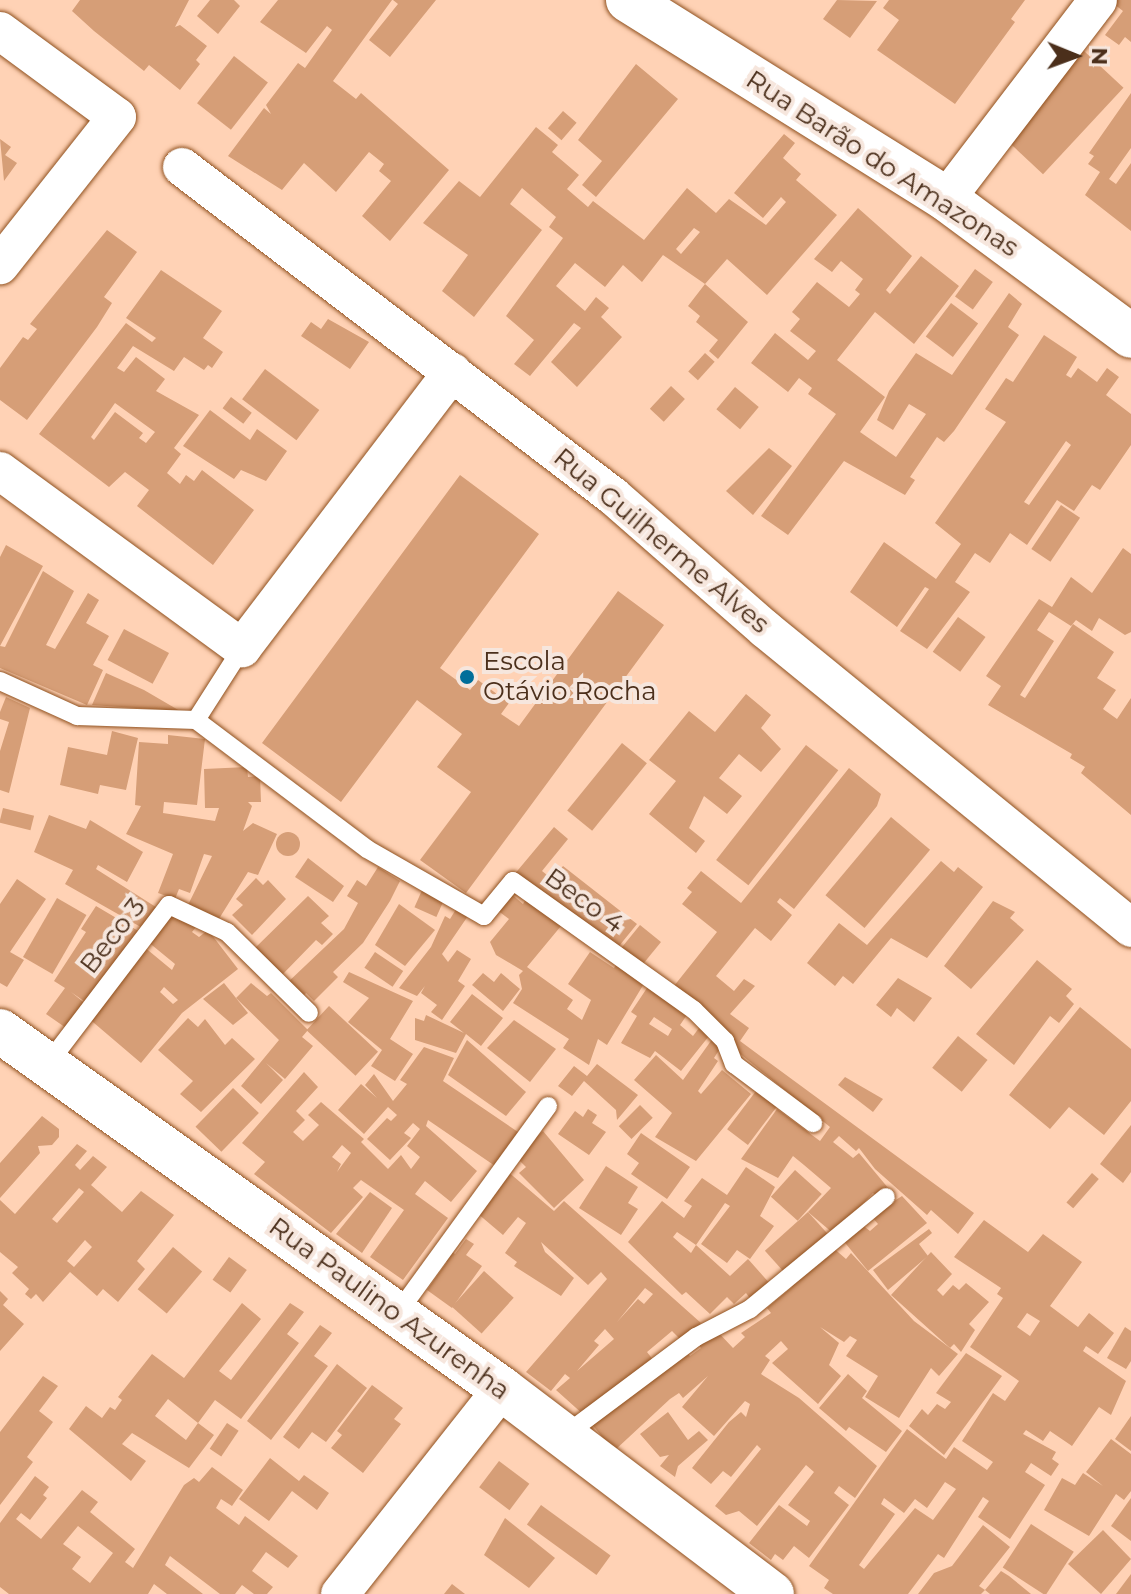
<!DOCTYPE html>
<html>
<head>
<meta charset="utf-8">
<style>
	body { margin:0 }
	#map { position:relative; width:1131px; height:1594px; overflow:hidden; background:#ffd2b5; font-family:Montserrat,sans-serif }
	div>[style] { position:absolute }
	.building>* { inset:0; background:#d69e77; transform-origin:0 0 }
	.round { border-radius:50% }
	.roads { filter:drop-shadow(0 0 2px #90511f) drop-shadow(0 0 2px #90511f) }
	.service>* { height:18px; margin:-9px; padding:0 9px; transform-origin:9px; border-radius:9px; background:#fff }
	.minor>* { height:38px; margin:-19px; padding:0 19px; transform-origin:19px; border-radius:19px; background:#fff }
	.tertiary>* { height:44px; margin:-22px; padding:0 22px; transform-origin:22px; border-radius:22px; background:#fff }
	.dots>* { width:22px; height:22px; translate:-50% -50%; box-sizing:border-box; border:4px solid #f6e6dd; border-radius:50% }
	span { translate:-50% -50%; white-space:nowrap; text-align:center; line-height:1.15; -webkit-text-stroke:8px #f6e6dd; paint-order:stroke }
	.street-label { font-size:26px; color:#4b2f1b }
	.poi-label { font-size:26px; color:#4b2f1b }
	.left { translate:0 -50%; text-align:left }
	.north { position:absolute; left:1035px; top:16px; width:80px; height:80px; -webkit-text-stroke:6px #f6e6dd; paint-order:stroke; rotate:91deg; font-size:22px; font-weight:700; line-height:32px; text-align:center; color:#4b2f1b }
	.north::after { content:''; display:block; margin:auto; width:28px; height:36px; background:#4b2f1b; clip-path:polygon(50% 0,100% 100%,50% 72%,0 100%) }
</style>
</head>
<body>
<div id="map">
	<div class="building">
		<div style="clip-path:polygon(80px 0,189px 0,175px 27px,180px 25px,207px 46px,196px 60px,200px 64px,180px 90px,149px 65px,144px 71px,94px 31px,72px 11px)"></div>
		<div style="clip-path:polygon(210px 0,234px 0,240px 6px,218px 34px,197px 16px)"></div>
		<div style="clip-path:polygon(278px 0,392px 0,333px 81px,356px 99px,361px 93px,449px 170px,390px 241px,362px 216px,391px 181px,379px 171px,384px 164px,369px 152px,336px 192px,304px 163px,282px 190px,228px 156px,264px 108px,271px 114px,266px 105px,298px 63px,305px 68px,332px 30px,327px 26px,306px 53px,260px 22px)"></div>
		<div style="clip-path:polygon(393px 0,436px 0,390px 57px,369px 40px,398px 4px)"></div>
		<div style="clip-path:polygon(837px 0,877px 1px,850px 38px,823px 19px)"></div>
		<div style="clip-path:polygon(889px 0,1025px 0,1011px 19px,1015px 22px,955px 104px,877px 50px,899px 20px,883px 8px)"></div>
		<div style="clip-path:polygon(1117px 0,1131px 0,1131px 42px,1125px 37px,1119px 45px,1105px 35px,1123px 11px,1114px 4px)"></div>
		<div style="left:1084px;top:51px;width:54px;height:118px;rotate:43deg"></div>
		<div style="left:234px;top:56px;width:43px;height:60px;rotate:38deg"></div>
		<div style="clip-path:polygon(636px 64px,678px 99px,596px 197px,582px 185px,602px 161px,578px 140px)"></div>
		<div style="clip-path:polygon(1131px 93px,1131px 148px,1109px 179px,1116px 184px,1131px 163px,1131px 231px,1085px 195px,1100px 172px,1088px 164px,1094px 156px,1089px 153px)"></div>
		<div style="left:563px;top:111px;width:18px;height:23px;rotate:41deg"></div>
		<div style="clip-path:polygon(evenodd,536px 127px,558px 145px,552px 152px,579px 175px,567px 189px,588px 207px,593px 201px,644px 240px,687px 188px,716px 213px,729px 199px,766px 225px,786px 202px,781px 197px,763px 218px,734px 193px,784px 134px,795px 143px,783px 158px,801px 174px,796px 180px,837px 215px,767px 295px,727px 259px,705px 284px,748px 322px,718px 359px,709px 351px,718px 340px,696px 322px,700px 316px,688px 306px,705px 284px,663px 255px,642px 282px,623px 265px,605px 287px,575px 263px,556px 286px,585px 311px,596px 297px,609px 308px,601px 317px,622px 337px,577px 387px,551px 362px,581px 328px,574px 323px,530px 376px,514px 364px,534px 340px,506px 316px,563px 238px,549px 227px,556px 217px,522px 188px,510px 204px,542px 230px,474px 317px,442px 291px,468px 255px,423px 223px,459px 181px,480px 197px,536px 127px,694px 228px,700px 232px,681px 254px,676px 249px,694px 228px)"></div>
		<div style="clip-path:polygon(0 139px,11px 147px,5px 155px,17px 163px,4px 181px)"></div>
		<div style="clip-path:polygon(858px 208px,912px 256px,886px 290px,890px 294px,921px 256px,959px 286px,914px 344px,875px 312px,837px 360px,885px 397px,860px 432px,896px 457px,926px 414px,909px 404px,893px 430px,877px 420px,889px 391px,916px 353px,952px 375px,1009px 293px,1022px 304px,1008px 327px,1019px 335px,954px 431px,944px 442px,937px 437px,910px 477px,915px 480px,905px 495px,844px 461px,788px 535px,761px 516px,836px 414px,808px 394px,812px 388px,799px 378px,788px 392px,751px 363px,775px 333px,808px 360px,816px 351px,790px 331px,800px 319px,792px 312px,817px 282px,849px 307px,860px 294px,855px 290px,863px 279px,841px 261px,832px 272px,814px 259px)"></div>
		<div style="clip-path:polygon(107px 230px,137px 252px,104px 297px,112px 303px,97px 327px,27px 420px,0 400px,0 368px,23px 337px,28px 340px,37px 329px,30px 324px)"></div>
		<div style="left:975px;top:269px;width:22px;height:34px;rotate:36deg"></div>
		<div style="clip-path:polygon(evenodd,161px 270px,222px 311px,203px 338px,223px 352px,212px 368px,208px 365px,204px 370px,184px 357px,174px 371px,133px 346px,117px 368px,124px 372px,136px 357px,165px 379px,156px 391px,199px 415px,174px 448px,181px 454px,167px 473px,180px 484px,186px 475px,194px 481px,202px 470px,254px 510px,213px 565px,137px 506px,149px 490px,125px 472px,109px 487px,39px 434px,126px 323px,152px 342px,156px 338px,126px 318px,161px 270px,115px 403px,155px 432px,146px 443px,139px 438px,143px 433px,115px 412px,94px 440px,91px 437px,115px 403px)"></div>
		<div style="left:951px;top:303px;width:34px;height:42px;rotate:37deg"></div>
		<div style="clip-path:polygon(328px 319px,369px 342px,350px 369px,301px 336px,311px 322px,321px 329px)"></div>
		<div style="clip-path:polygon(evenodd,1044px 335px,1077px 357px,1066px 375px,1071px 378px,1078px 368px,1097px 382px,1107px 368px,1119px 377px,1106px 395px,1131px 414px,1131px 445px,1100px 490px,1092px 485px,1074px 511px,1057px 500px,1027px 545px,1010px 533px,990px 563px,975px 553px,955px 582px,970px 592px,927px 649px,900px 631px,929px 589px,925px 587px,897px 627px,850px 592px,884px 542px,936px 579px,961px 544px,935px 523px,1006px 422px,985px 409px,1006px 378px,1013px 382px,1044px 335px,1066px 441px,1071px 445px,1029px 505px,1024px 502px,1066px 441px)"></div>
		<div style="left:705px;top:353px;width:13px;height:25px;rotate:42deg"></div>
		<div style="left:265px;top:369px;width:68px;height:38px;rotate:37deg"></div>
		<div style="left:671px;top:386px;width:19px;height:31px;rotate:43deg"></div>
		<div style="left:735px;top:387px;width:31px;height:29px;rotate:40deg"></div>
		<div style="left:231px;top:397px;width:26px;height:14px;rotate:37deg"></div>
		<div style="clip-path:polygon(210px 410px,250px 440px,257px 429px,287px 451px,266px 481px,241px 470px,234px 479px,183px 446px)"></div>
		<div style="clip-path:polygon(769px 448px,792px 466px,753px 515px,726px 491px)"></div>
		<div style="clip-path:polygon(460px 475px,539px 534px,440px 668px,470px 690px,478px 680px,509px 703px,501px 714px,519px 726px,618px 591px,664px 625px,466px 893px,420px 860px,471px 792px,437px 767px,462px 734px,417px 700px,341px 802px,262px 743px)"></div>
		<div style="left:1061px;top:505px;width:23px;height:53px;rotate:34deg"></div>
		<div style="clip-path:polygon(6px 545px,43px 566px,0 646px,5px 647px,43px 571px,74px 591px,46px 645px,55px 649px,88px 593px,99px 600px,86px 623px,109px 636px,93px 665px,103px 670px,87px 705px,0 668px,0 557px)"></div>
		<div style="clip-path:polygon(1123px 548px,1131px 554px,1131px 632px,1125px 635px,1099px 618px,1092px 631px,1076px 620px,1071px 626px,1049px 612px,1037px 630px,1054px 641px,1020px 695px,1025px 698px,1073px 624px,1114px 652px,1097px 678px,1116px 690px,1103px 709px,1117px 719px,1131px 698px,1131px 815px,1081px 773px,1085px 767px,1070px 758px,1072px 754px,988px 705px,1001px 686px,986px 676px,1039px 599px,1052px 607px,1071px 577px,1092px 593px)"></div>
		<div style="left:958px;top:617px;width:34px;height:43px;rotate:36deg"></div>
		<div style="left:124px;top:629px;width:51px;height:35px;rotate:28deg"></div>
		<div style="clip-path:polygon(106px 673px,144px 690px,180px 711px,92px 705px)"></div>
		<div style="clip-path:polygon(746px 694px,771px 715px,761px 728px,781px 749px,761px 772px,739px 754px,719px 778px,742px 796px,727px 814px,704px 796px,689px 828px,705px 841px,696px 853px,649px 814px,676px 781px,649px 760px,689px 711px,715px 732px)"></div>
		<div style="clip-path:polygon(6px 697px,30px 708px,9px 793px,0 790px,0 751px,9px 722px,0 719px,0 712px)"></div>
		<div style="clip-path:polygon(112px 731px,138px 738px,126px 790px,100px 785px,98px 794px,60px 785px,68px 747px,107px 755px)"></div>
		<div style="clip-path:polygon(168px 735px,205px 739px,197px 805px,164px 802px,163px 813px,215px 821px,219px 808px,205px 808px,204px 769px,247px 767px,248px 777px,260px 776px,261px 802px,248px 802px,252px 806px,243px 831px,253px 823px,277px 834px,258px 875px,248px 872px,217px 922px,187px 907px,212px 856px,204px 854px,190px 893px,179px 889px,175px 899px,158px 893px,173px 854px,126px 834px,141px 806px,135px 805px,139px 742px,168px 744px)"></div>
		<div style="left:622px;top:743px;width:32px;height:87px;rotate:39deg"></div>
		<div style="left:806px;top:745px;width:41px;height:146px;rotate:38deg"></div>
		<div style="clip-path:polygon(849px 768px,881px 794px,877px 806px,794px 909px,780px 898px,777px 902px,792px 915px,771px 941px,755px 928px,716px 976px,734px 991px,744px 979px,755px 986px,730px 1014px,749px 1028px,740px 1041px,974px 1213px,958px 1234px,931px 1210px,927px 1215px,875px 1169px,859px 1148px,856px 1151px,839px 1136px,833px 1142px,853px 1158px,859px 1153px,889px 1189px,879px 1198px,873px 1193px,834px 1234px,808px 1212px,831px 1188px,804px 1165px,793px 1156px,778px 1178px,741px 1159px,777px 1109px,820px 1141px,830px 1127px,727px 1043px,733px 1036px,670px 991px,717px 932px,682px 904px,692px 892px,687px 888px,701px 871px,741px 903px)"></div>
		<div style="left:3px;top:808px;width:32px;height:15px;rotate:14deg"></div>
		<div style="clip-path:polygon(49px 815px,86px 829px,90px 820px,143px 852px,127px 882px,98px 865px,96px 869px,159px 909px,146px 930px,65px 884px,73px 870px,34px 852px)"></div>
		<div style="left:891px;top:817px;width:51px;height:102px;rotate:40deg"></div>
		<div style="clip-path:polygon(554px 827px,568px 839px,542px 871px,552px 879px,563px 866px,637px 924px,615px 951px,513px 876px)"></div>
		<div class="round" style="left:276px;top:832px;width:24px;height:24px"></div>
		<div style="clip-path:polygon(308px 858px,344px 886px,333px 902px,295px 877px)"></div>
		<div style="clip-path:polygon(941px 861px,954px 872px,958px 867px,983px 887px,927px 958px,891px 938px,853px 984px,843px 976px,835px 986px,807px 963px,839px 923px,867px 945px)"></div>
		<div style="clip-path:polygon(378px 867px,400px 881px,390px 901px,363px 943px,333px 972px,338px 977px,314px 1001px,306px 993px,301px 999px,286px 984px,344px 929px,358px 903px,347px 896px,357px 880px,366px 886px)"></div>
		<div style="clip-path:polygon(256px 878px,263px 885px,268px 880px,286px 899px,252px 935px,232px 915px,243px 905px,236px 899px)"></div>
		<div style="clip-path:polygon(17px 879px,46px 899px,10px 952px,24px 960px,7px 987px,0 983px,0 904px)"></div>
		<div style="left:423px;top:888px;width:24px;height:21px;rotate:24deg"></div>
		<div style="clip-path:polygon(510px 893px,523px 904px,526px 899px,561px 926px,527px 967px,573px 1000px,567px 1009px,582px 1020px,591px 1000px,568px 984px,590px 952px,614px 968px,618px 962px,645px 982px,607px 1045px,598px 1039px,589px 1065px,563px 1048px,569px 1039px,513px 1003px,522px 989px,519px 975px,523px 971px,496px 955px,490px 942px,509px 919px,497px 910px)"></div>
		<div style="clip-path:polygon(308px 896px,329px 916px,321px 923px,333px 934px,322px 945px,316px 940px,281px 976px,254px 949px)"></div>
		<div style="left:57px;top:898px;width:34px;height:68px;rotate:30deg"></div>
		<div style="clip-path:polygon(993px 901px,1015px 912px,1010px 918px,1024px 930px,971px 989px,944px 966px)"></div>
		<div style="clip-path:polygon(399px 904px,435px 930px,405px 966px,375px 945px)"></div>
		<div style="clip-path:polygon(96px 906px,140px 932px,88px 1004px,71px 992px,87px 1005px,69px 1030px,46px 1014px,65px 988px,54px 981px,86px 932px,81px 929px)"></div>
		<div style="clip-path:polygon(458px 906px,470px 913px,442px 954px,448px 962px,457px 950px,471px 959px,458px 981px,465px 986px,442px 1020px,431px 1012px,437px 1005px,421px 993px,425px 986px,417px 996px,399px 988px,431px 947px,445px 916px,450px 919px)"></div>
		<div style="clip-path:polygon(evenodd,171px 911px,196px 927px,192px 932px,199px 937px,208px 930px,238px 969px,182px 1013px,141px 1063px,87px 1017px,143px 946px,172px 970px,175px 964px,147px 941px,171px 911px,164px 987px,178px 1000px,173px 1004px,160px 992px,164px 987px)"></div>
		<div style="left:640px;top:925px;width:27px;height:32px;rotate:39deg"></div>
		<div style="left:375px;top:952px;width:34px;height:19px;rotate:34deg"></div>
		<div style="clip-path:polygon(1037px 960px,1072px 989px,1066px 996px,1074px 1004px,1059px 1023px,1050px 1016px,1014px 1065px,976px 1034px)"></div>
		<div style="clip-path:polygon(349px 972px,413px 1001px,390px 1039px,413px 1054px,395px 1081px,371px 1066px,382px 1050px,348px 1022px,369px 998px,343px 982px)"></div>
		<div style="clip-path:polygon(483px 973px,494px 982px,501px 973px,520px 989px,503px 1011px,472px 985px)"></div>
		<div style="clip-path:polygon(898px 978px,932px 998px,914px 1022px,897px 1008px,891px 1017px,876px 1005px)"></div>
		<div style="clip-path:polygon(224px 983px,248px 1013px,233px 1025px,203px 999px)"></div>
		<div style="clip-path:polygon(251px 983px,267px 996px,271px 993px,308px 1030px,302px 1037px,313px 1046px,285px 1079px,266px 1063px,283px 1080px,261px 1104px,241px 1086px,279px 1040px,236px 998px)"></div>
		<div style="clip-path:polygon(evenodd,649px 985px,691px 1009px,680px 1025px,693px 1036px,699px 1028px,709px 1036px,681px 1071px,655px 1051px,650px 1058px,621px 1043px,637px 1016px,631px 1012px,649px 985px,654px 1017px,672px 1029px,668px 1036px,649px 1024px,654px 1017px)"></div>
		<div style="clip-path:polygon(472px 994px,503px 1018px,481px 1046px,466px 1034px,456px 1053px,415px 1040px,415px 1018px,424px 1021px,426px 1015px,464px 1033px,450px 1022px)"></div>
		<div style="left:329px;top:1006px;width:67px;height:33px;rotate:43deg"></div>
		<div style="clip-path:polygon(1080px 1007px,1131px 1049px,1131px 1101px,1104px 1135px,1069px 1107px,1050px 1129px,1009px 1095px)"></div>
		<div style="clip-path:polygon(188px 1018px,198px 1027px,205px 1019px,225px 1045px,232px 1038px,255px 1059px,201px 1112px,180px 1094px,193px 1081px,158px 1050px)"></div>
		<div style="clip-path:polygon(514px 1020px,556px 1049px,530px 1082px,487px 1048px)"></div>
		<div style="left:958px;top:1036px;width:38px;height:41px;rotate:39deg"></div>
		<div style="clip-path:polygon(713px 1038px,723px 1044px,714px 1058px,718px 1061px,698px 1091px,701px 1094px,722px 1070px,751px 1094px,696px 1161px,655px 1137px,672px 1113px,634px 1080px,656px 1055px,683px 1080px)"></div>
		<div style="clip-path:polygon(467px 1040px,526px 1092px,506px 1116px,448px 1075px)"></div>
		<div style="clip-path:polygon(evenodd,424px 1047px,454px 1058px,443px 1081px,521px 1134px,498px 1168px,428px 1120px,426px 1126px,477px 1171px,451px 1202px,425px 1181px,415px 1194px,448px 1218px,403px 1280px,370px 1257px,404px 1210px,361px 1180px,353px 1188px,363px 1197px,331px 1233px,254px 1174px,265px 1162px,242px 1143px,304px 1072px,318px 1087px,296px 1111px,305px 1120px,293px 1132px,303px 1141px,319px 1125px,308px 1115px,321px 1102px,364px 1139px,361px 1142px,388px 1169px,401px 1155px,411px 1169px,420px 1157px,407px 1146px,420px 1129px,413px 1123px,404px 1133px,411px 1138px,390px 1160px,367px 1139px,387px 1118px,391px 1121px,397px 1115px,388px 1107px,364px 1134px,338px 1110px,361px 1084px,377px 1098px,365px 1085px,374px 1074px,393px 1101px,407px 1084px,400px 1080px,424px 1047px,342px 1145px,351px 1153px,337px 1172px,341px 1164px,332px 1157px,342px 1145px)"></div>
		<div style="clip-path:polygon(597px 1064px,638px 1095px,617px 1120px,616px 1110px,584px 1081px,572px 1096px,558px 1086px,574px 1066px,587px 1076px)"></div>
		<div style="clip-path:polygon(845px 1077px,883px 1099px,873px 1112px,838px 1085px)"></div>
		<div style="left:759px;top:1087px;width:26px;height:53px;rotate:37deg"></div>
		<div style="left:233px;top:1088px;width:36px;height:54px;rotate:44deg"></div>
		<div style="left:640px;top:1105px;width:18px;height:30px;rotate:45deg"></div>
		<div style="clip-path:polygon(588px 1109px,597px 1115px,592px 1123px,606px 1132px,589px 1155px,558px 1134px,575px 1111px,583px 1117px)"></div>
		<div style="clip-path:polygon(42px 1116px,59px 1129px,59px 1137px,52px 1145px,38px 1146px,40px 1153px,0 1198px,0 1163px)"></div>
		<div style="clip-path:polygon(1131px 1125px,1131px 1172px,1123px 1183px,1100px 1164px)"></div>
		<div style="clip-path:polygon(543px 1131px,584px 1180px,554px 1208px,519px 1173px,526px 1167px,515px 1156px)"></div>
		<div style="clip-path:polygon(641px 1133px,690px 1167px,667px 1199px,631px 1174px,639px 1163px,627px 1154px)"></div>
		<div style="clip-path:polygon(evenodd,77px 1144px,87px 1151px,75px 1165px,80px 1170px,93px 1156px,107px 1167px,91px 1185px,122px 1212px,141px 1191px,174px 1215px,137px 1261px,145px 1269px,118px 1302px,103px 1289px,97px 1296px,70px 1272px,43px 1302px,36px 1294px,31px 1299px,25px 1294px,29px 1289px,12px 1273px,18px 1267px,0 1252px,0 1200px,15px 1214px,77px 1144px,79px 1188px,84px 1192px,57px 1223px,52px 1219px,79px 1188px,77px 1144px,85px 1240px,92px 1247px,74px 1267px,67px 1261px,85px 1240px)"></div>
		<div style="clip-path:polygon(606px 1166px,638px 1187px,628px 1203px,638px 1209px,621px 1235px,579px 1208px)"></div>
		<div style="clip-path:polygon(746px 1167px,775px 1187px,760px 1216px,774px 1226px,750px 1259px,737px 1250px,727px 1263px,701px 1244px,730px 1206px,725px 1203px,696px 1245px,677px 1232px,673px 1237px,691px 1253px,696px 1245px,730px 1276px,748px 1259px,772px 1286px,752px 1301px,746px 1293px,734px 1304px,727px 1297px,710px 1314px,686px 1292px,682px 1295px,628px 1242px,662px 1201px,684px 1218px,692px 1206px,684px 1201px,702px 1178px,727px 1195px)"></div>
		<div style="left:795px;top:1170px;width:36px;height:36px;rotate:42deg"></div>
		<div style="clip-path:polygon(evenodd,507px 1171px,554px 1211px,564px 1201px,701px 1323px,683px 1342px,672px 1331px,647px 1352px,654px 1361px,585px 1416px,556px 1390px,570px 1378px,565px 1374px,551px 1391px,526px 1372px,607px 1279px,601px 1272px,588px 1285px,541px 1242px,545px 1252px,574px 1278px,561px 1296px,514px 1266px,517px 1262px,505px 1253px,526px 1223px,518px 1217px,503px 1235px,477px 1213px,507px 1171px,645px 1288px,653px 1294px,644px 1304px,638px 1299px,617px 1322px,645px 1288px,507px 1171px,605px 1329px,614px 1339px,577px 1371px,599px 1345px,594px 1341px,605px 1329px)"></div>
		<div style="left:1092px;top:1173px;width:9px;height:39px;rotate:41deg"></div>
		<div style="clip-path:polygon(370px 1192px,392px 1208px,362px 1253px,336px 1234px)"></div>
		<div style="clip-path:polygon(902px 1196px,927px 1223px,868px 1271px,842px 1239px,861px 1224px,870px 1231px,878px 1224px,871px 1216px)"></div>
		<div style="left:808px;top:1212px;width:36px;height:58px;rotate:48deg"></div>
		<div style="clip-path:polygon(evenodd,984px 1220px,1028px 1252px,1043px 1234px,1082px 1262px,1050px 1306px,1078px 1327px,1089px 1313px,1114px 1333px,1098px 1354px,1086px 1346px,1083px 1351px,1126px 1381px,1111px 1415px,1099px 1407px,1072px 1446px,1050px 1431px,1043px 1441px,1026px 1430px,1023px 1434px,1056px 1452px,1052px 1459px,1059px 1464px,1051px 1476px,1031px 1463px,1025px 1472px,1045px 1485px,1010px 1539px,978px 1517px,989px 1501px,983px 1497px,944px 1558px,938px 1554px,908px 1594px,833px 1594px,824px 1588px,829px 1580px,809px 1566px,907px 1429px,946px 1459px,954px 1447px,987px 1470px,993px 1462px,962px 1441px,993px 1393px,1005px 1401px,1019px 1381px,970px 1347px,1003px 1298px,997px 1294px,1001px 1288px,954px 1257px,984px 1220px,1027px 1313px,1040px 1321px,1030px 1336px,1017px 1327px,1027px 1313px,984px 1220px,945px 1482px,956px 1489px,933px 1520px,915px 1508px,864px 1569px,859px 1565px,895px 1514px,881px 1504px,884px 1498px,904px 1513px,915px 1499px,927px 1508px,945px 1482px)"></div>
		<div style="clip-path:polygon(929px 1229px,932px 1233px,919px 1244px,928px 1256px,888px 1290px,873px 1270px)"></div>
		<div style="clip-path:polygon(466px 1239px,474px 1244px,466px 1255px,482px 1266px,452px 1308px,427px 1290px,447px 1262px,441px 1258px,447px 1249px,455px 1254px)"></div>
		<div style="clip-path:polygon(831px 1246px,846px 1259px,851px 1253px,914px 1321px,958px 1354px,939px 1376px,931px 1368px,899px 1418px,865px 1397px,878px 1376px,846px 1356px,857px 1340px,850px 1336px,844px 1342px,820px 1327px,839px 1343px,829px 1365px,841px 1376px,818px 1404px,772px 1363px,788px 1349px,781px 1341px,765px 1356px,770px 1360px,761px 1374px,799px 1398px,877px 1466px,855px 1498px,839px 1486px,834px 1493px,849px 1505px,809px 1558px,794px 1546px,783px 1560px,775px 1554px,771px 1560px,749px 1543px,779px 1505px,807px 1526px,810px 1521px,788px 1505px,814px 1472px,806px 1465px,757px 1526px,739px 1511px,726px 1515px,715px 1506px,761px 1449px,757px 1445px,731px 1477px,723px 1471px,711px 1484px,692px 1468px,729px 1422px,741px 1412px,746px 1417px,750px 1404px,745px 1401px,714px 1436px,682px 1407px,708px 1376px,683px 1398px,679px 1393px,670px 1399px,614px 1451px,590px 1422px,687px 1352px,690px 1356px,701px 1348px,695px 1341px,716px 1330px,733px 1348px,745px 1337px,741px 1333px,771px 1313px,767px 1308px,792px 1287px,789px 1283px)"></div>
		<div style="left:173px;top:1247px;width:38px;height:55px;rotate:40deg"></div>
		<div style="clip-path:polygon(931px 1252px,952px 1274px,937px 1290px,943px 1296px,953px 1285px,959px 1290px,966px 1283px,989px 1302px,969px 1324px,975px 1330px,961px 1352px,954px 1344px,950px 1348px,891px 1295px)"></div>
		<div style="left:229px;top:1257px;width:22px;height:28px;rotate:36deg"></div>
		<div style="left:484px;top:1271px;width:40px;height:48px;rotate:42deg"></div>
		<div style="clip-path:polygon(0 1291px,8px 1299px,3px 1305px,24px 1324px,0 1351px)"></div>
		<div style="clip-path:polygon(evenodd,242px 1303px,261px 1319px,219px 1371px,231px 1380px,290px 1303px,304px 1312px,287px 1334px,299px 1343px,241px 1419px,215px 1400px,198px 1423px,214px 1435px,189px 1468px,132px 1433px,122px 1444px,146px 1461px,131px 1481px,69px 1429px,86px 1406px,102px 1418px,110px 1407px,115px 1410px,122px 1400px,118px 1397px,152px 1354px,184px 1378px,242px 1303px,168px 1399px,198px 1423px,186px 1440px,155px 1416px,168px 1399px)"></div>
		<div style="clip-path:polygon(320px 1325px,332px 1333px,314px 1356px,328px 1366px,271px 1440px,247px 1421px)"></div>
		<div style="clip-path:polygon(1125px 1327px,1131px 1331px,1131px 1361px,1126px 1369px,1107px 1358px)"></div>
		<div style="clip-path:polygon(966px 1353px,1002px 1376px,944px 1455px,909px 1426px,922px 1409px,928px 1415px,937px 1404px,945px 1409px,951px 1402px,936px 1393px)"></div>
		<div style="clip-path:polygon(337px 1364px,367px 1388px,326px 1442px,312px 1432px,299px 1449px,283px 1437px)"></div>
		<div style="clip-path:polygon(848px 1374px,867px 1391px,862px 1398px,902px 1431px,886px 1452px,849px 1427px,846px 1431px,819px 1408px)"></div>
		<div style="clip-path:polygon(43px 1376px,58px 1386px,39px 1411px,53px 1422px,27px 1457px,33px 1462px,0 1505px,0 1432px)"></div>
		<div style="clip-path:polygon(372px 1385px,403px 1408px,394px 1419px,401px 1424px,363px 1473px,331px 1448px,342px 1435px,337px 1431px)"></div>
		<div style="clip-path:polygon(668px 1412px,688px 1440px,699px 1431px,708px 1440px,678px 1466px,675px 1477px,660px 1466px,669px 1455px,660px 1457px,640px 1434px)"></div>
		<div style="clip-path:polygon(1131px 1416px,1131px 1451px,1115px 1439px)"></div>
		<div style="left:227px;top:1423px;width:14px;height:31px;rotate:34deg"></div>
		<div style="clip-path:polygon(1111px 1439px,1131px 1454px,1131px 1491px,1124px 1500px,1116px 1494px,1089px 1536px,1044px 1510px,1062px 1478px,1075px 1485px,1083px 1473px,1103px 1486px,1086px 1472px)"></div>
		<div style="clip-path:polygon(270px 1458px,299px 1481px,304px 1475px,329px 1493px,317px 1510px,292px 1491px,269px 1521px,239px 1499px)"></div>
		<div style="left:499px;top:1461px;width:38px;height:33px;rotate:37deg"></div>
		<div style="clip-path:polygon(evenodd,212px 1467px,243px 1490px,232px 1506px,221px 1499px,216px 1508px,239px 1525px,245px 1516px,298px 1556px,288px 1568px,266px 1552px,252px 1571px,273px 1587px,267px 1594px,254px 1594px,242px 1585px,235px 1594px,220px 1594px,170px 1556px,165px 1565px,203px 1594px,167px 1594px,154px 1584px,148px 1594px,9px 1594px,0 1587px,0 1523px,35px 1476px,49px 1487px,43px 1495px,47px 1498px,30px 1520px,21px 1513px,16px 1519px,41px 1539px,82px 1490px,98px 1502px,90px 1512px,135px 1549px,125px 1562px,133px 1568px,184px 1485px,194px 1478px,199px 1482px,212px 1467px,78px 1526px,113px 1553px,90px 1583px,72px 1569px,81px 1557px,63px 1544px,78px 1526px)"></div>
		<div style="clip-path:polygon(1131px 1498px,1131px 1541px,1111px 1526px)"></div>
		<div style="left:541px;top:1505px;width:86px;height:24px;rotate:36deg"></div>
		<div style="clip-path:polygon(505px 1518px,555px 1558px,529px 1588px,484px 1555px)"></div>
		<div style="left:1031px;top:1524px;width:51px;height:52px;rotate:33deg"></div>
		<div style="clip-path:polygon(983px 1525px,1010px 1547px,979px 1586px,985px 1590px,981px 1594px,918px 1594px,934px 1573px,952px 1566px)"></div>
		<div style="clip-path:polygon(1103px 1530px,1131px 1559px,1101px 1594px,1068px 1564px)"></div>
		<div style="clip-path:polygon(1001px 1571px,1009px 1576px,1031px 1594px,990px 1594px,985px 1590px)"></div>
		<div style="clip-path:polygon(1131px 1574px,1131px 1594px,1116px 1594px)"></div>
		<div style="clip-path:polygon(452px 1584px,465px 1594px,444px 1594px)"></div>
	</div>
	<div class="roads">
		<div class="service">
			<div style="left:0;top:681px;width:85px;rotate:24.4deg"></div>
			<div style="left:77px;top:716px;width:119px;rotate:1.9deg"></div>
			<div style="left:196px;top:720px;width:85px;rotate:-57.4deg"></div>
			<div style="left:196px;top:720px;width:214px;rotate:37deg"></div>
			<div style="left:367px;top:849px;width:135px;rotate:29.8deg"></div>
			<div style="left:484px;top:916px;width:45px;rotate:-50.4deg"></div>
			<div style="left:513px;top:881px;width:222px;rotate:35.5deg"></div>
			<div style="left:694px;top:1010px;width:44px;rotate:45deg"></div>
			<div style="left:725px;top:1041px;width:25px;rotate:69deg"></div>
			<div style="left:734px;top:1064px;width:99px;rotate:36.8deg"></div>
			<div style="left:47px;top:1065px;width:201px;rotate:-52.7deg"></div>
			<div style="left:169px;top:905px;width:64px;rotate:25deg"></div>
			<div style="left:227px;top:932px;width:115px;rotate:44.6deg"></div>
			<div style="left:397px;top:1314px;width:257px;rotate:-54deg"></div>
			<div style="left:565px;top:1435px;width:164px;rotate:-36.8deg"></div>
			<div style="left:696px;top:1337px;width:61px;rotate:-27.4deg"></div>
			<div style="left:750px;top:1309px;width:176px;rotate:-39.5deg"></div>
		</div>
		<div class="minor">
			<div style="left:0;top:31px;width:145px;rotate:36.3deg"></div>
			<div style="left:117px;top:117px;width:189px;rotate:128.3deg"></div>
			<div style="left:182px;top:167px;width:542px;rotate:37.36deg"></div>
			<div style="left:613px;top:496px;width:202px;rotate:41.2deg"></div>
			<div style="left:765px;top:629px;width:473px;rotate:39.2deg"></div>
			<div style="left:946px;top:199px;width:250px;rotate:-52.6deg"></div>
			<div style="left:0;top:471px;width:300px;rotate:36.2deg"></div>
			<div style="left:242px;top:648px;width:347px;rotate:-52.7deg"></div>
			<div style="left:340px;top:1594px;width:261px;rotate:-51.7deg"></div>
		</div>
		<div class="tertiary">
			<div style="left:628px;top:0;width:375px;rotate:32deg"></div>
			<div style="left:946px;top:199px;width:230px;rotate:36.5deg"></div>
			<div style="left:0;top:1031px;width:617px;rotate:35.49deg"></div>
			<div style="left:502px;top:1389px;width:339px;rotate:37.2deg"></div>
		</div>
	</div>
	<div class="dots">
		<div style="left:467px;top:677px;background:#006e9a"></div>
	</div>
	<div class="street-label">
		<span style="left:882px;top:164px;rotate:33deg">Rua Barão do Amazonas</span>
		<span style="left:661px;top:541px;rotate:40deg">Rua Guilherme Alves</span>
		<span style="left:584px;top:901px;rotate:36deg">Beco 4</span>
		<span style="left:113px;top:936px;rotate:-52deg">Beco 3</span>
		<span style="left:389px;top:1309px;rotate:36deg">Rua Paulino Azurenha</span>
	</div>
	<div class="poi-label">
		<span class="left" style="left:483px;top:677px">Escola<br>Otávio Rocha</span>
	</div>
	<div class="north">N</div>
</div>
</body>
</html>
